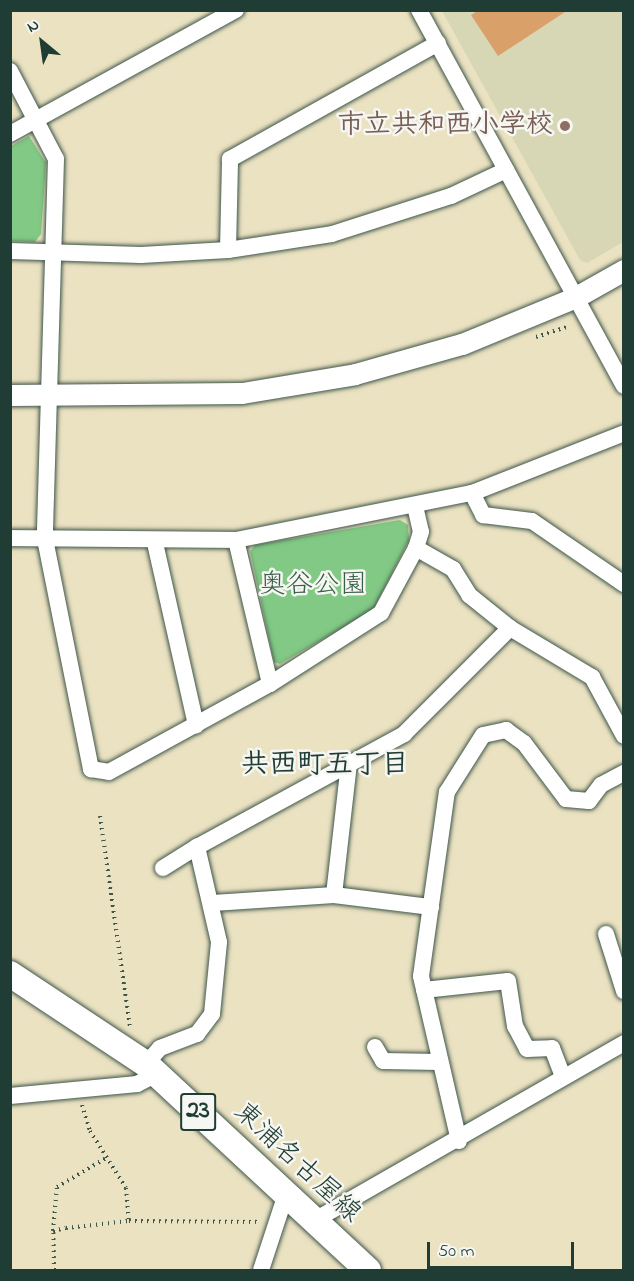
<!DOCTYPE html>
<html>
<head>
<meta charset="utf-8">
<style>
	body { margin:0 }
	#map { position:relative; width:634px; height:1281px; overflow:hidden; background:#ebe2c2; font-family:"Indie Flower","Klee One",sans-serif }
	div>[style] { position:absolute }
	.built>* { inset:0; background:#d7d7b6 }
	.green>* { inset:0; background:#82c985 }
	.building>* { inset:0; background:#d9a169 }
	.path>* { height:4px; margin-top:-2px; transform-origin:0; background:repeating-linear-gradient(90deg,#3e5649 0 1.5px,transparent 0 6px) }
	.roads { filter:drop-shadow(0 0 2px #3e5649) drop-shadow(0 0 2px #3e5649) }
	.minor>* { height:16px; margin:-8px; padding:0 8px; transform-origin:8px; border-radius:8px; background:#fff }
	.tertiary>* { height:21px; margin:-10.5px; padding:0 10.5px; transform-origin:10.5px; border-radius:10.5px; background:#fff }
	.primary>* { height:26px; margin:-13px; padding:0 13px; transform-origin:13px; border-radius:13px; background:#fff }
	.dots>* { width:16px; height:16px; translate:-50% -50%; box-sizing:border-box; border:3px solid #f6f6f2; border-radius:50% }
	span { translate:-50% -50%; white-space:nowrap; text-align:center; line-height:1.15; -webkit-text-stroke:5px #f6f6f2; paint-order:stroke }
	.shield-label span { padding:2px 4px; background:#f6f6f2; border:2px solid; border-radius:4px; -webkit-text-stroke-width:0 }
	.shield-label { font-size:26px; color:#1f3d34; font-weight:700 }
	.education-label { font-size:27px; color:#785e54; font-weight:700 }
	.right { translate:-100% -50%; text-align:right }
	.park-label { font-size:27px; color:#386048 }
	.street-label { font-size:27px; color:#1f3d34 }
	.neighbourhood-label { font-size:28px; color:#1f3d34; font-weight:700 }
	.frame { position:absolute; inset:0; border:12px solid #1f3d34; pointer-events:none }
	.north { position:absolute; left:12px; top:12px; width:60px; height:60px; -webkit-text-stroke:4px #f6f6f2; paint-order:stroke; rotate:331deg; font-size:16px; font-weight:700; line-height:24px; text-align:center; color:#1f3d34 }
	.north::after { content:''; display:block; margin:auto; width:21px; height:27px; background:#1f3d34; clip-path:polygon(50% 0,100% 100%,50% 72%,0 100%) }
	.scale { position:absolute; left:427px; top:1242px; width:147px; height:27px; box-sizing:border-box; border:3px solid #1f3d34; border-top:0; padding-left:8px; font-size:18px; line-height:21px; white-space:nowrap; color:#1f3d34; -webkit-text-stroke:4px #f6f6f2; paint-order:stroke }
</style>
</head>
<body>
<div id="map">
	<div class="built">
		<div style="clip-path:polygon(442px 11px,623px 11px,623px 242px,587px 263px,580px 260px)"></div>
	</div>
	<div class="green">
		<div style="clip-path:polygon(29px 136px,46px 163px,41px 234px,35px 242px,11px 241px,11px 146px)"></div>
		<div style="clip-path:polygon(400px 520px,408px 525px,409px 540px,373px 610px,280px 664px,274px 662px,250px 551px,255px 545px)"></div>
	</div>
	<div class="building">
		<div style="clip-path:polygon(479px 10px,568px 10px,498px 56px,471px 15px)"></div>
	</div>
	<div class="path">
		<div style="left:536px;top:337px;width:35px;rotate:-18deg"></div>
		<div style="left:100px;top:816px;width:214px;rotate:81.9deg"></div>
		<div style="left:82px;top:1105px;width:27px;rotate:73deg"></div>
		<div style="left:90px;top:1131px;width:67px;rotate:57.7deg"></div>
		<div style="left:126px;top:1188px;width:33px;rotate:85deg"></div>
		<div style="left:53px;top:1231px;width:44px;rotate:-84.8deg"></div>
		<div style="left:57px;top:1187px;width:59px;rotate:-30.5deg"></div>
		<div style="left:54px;top:1270px;width:39px;rotate:-91deg"></div>
		<div style="left:53px;top:1231px;width:13px;rotate:-13deg"></div>
		<div style="left:66px;top:1228px;width:63px;rotate:-6.3deg"></div>
		<div style="left:129px;top:1221px;width:132px;rotate:0.4deg"></div>
	</div>
	<div class="roads">
		<div class="minor">
			<div style="left:419px;top:10px;width:428px;rotate:61.4deg"></div>
			<div style="left:10px;top:71px;width:99px;rotate:62.4deg"></div>
			<div style="left:56px;top:159px;width:380px;rotate:91.7deg"></div>
			<div style="left:45px;top:539px;width:235px;rotate:78.7deg"></div>
			<div style="left:91px;top:769px;width:18px;rotate:9deg"></div>
			<div style="left:109px;top:772px;width:183px;rotate:-28.7deg"></div>
			<div style="left:270px;top:684px;width:132px;rotate:-32.6deg"></div>
			<div style="left:381px;top:613px;width:74px;rotate:-61.7deg"></div>
			<div style="left:416px;top:548px;width:17px;rotate:-73deg"></div>
			<div style="left:421px;top:532px;width:27px;rotate:-103deg"></div>
			<div style="left:10px;top:134px;width:258px;rotate:-28.8deg"></div>
			<div style="left:228px;top:250px;width:91px;rotate:-88.7deg"></div>
			<div style="left:230px;top:159px;width:238px;rotate:-29.1deg"></div>
			<div style="left:10px;top:251px;width:131px;rotate:1.7deg"></div>
			<div style="left:141px;top:255px;width:87px;rotate:-3.3deg"></div>
			<div style="left:228px;top:250px;width:105px;rotate:-8.7deg"></div>
			<div style="left:332px;top:234px;width:125px;rotate:-17.7deg"></div>
			<div style="left:451px;top:196px;width:61px;rotate:-25.3deg"></div>
			<div style="left:472px;top:493px;width:25px;rotate:63deg"></div>
			<div style="left:483px;top:515px;width:49px;rotate:7deg"></div>
			<div style="left:532px;top:521px;width:112px;rotate:34.4deg"></div>
			<div style="left:10px;top:538px;width:226px;rotate:0.5deg"></div>
			<div style="left:236px;top:540px;width:241px;rotate:-11.3deg"></div>
			<div style="left:472px;top:493px;width:163px;rotate:-21.5deg"></div>
			<div style="left:236px;top:540px;width:148px;rotate:76.7deg"></div>
			<div style="left:155px;top:543px;width:187px;rotate:77.3deg"></div>
			<div style="left:416px;top:548px;width:43px;rotate:29.6deg"></div>
			<div style="left:453px;top:569px;width:31px;rotate:58deg"></div>
			<div style="left:469px;top:595px;width:53px;rotate:38.8deg"></div>
			<div style="left:510px;top:628px;width:96px;rotate:30.9deg"></div>
			<div style="left:592px;top:677px;width:67px;rotate:61.5deg"></div>
			<div style="left:163px;top:868px;width:40px;rotate:-32deg"></div>
			<div style="left:334px;top:895px;width:98px;rotate:7.1deg"></div>
			<div style="left:213px;top:903px;width:121px;rotate:-3.8deg"></div>
			<div style="left:334px;top:895px;width:132px;rotate:-83.5deg"></div>
			<div style="left:606px;top:934px;width:60px;rotate:72.5deg"></div>
			<div style="left:424px;top:990px;width:84px;rotate:-6.1deg"></div>
			<div style="left:508px;top:981px;width:46px;rotate:81.2deg"></div>
			<div style="left:515px;top:1026px;width:26px;rotate:62deg"></div>
			<div style="left:527px;top:1049px;width:25px;rotate:-2deg"></div>
			<div style="left:552px;top:1048px;width:30px;rotate:69deg"></div>
			<div style="left:375px;top:1047px;width:16px;rotate:60deg"></div>
			<div style="left:383px;top:1061px;width:56px;rotate:1deg"></div>
			<div style="left:146px;top:1064px;width:21px;rotate:-49deg"></div>
			<div style="left:160px;top:1048px;width:40px;rotate:-21deg"></div>
			<div style="left:197px;top:1034px;width:25px;rotate:-53deg"></div>
			<div style="left:212px;top:1014px;width:72px;rotate:-84.4deg"></div>
			<div style="left:219px;top:942px;width:98px;rotate:-103deg"></div>
			<div style="left:197px;top:847px;width:236px;rotate:-28.6deg"></div>
			<div style="left:404px;top:734px;width:150px;rotate:-45deg"></div>
			<div style="left:10px;top:1096px;width:128px;rotate:-5.4deg"></div>
			<div style="left:137px;top:1084px;width:22px;rotate:-27deg"></div>
			<div style="left:459px;top:1141px;width:169px;rotate:-103deg"></div>
			<div style="left:421px;top:976px;width:186px;rotate:-82deg"></div>
			<div style="left:447px;top:792px;width:67px;rotate:-57.7deg"></div>
			<div style="left:483px;top:735px;width:24px;rotate:-12deg"></div>
			<div style="left:506px;top:730px;width:22px;rotate:36deg"></div>
			<div style="left:524px;top:743px;width:70px;rotate:53.1deg"></div>
			<div style="left:566px;top:799px;width:23px;rotate:5deg"></div>
			<div style="left:589px;top:801px;width:20px;rotate:-53deg"></div>
			<div style="left:601px;top:785px;width:26px;rotate:-28deg"></div>
			<div style="left:315px;top:1220px;width:356px;rotate:-29.8deg"></div>
			<div style="left:261px;top:1270px;width:80px;rotate:-71.8deg"></div>
		</div>
		<div class="tertiary">
			<div style="left:10px;top:395px;width:232px;rotate:-0.5deg"></div>
			<div style="left:242px;top:393px;width:115px;rotate:-9.5deg"></div>
			<div style="left:355px;top:374px;width:111px;rotate:-15.7deg"></div>
			<div style="left:462px;top:344px;width:123px;rotate:-22.4deg"></div>
			<div style="left:576px;top:297px;width:55px;rotate:-29.4deg"></div>
		</div>
		<div class="primary">
			<div style="left:10px;top:974px;width:163px;rotate:33.5deg"></div>
			<div style="left:146px;top:1064px;width:303px;rotate:42.9deg"></div>
		</div>
	</div>
	<div class="dots">
		<div style="left:565px;top:126px;background:#8d6e63"></div>
	</div>
	<div class="shield-label">
		<span style="left:198px;top:1112px">23</span>
	</div>
	<div class="education-label">
		<span class="right" style="left:553px;top:126px">市立共和西小学校</span>
	</div>
	<div class="park-label">
		<span style="left:313px;top:586px">奥谷公園</span>
	</div>
	<div class="street-label">
		<span style="left:297px;top:1163px;rotate:43deg">東浦名古屋線</span>
	</div>
	<div class="neighbourhood-label">
		<span style="left:325px;top:766px">共西町五丁目</span>
	</div>
	<div class="frame"></div>
	<div class="north">N</div>
	<div class="scale">50 m</div>
</div>
</body>
</html>
